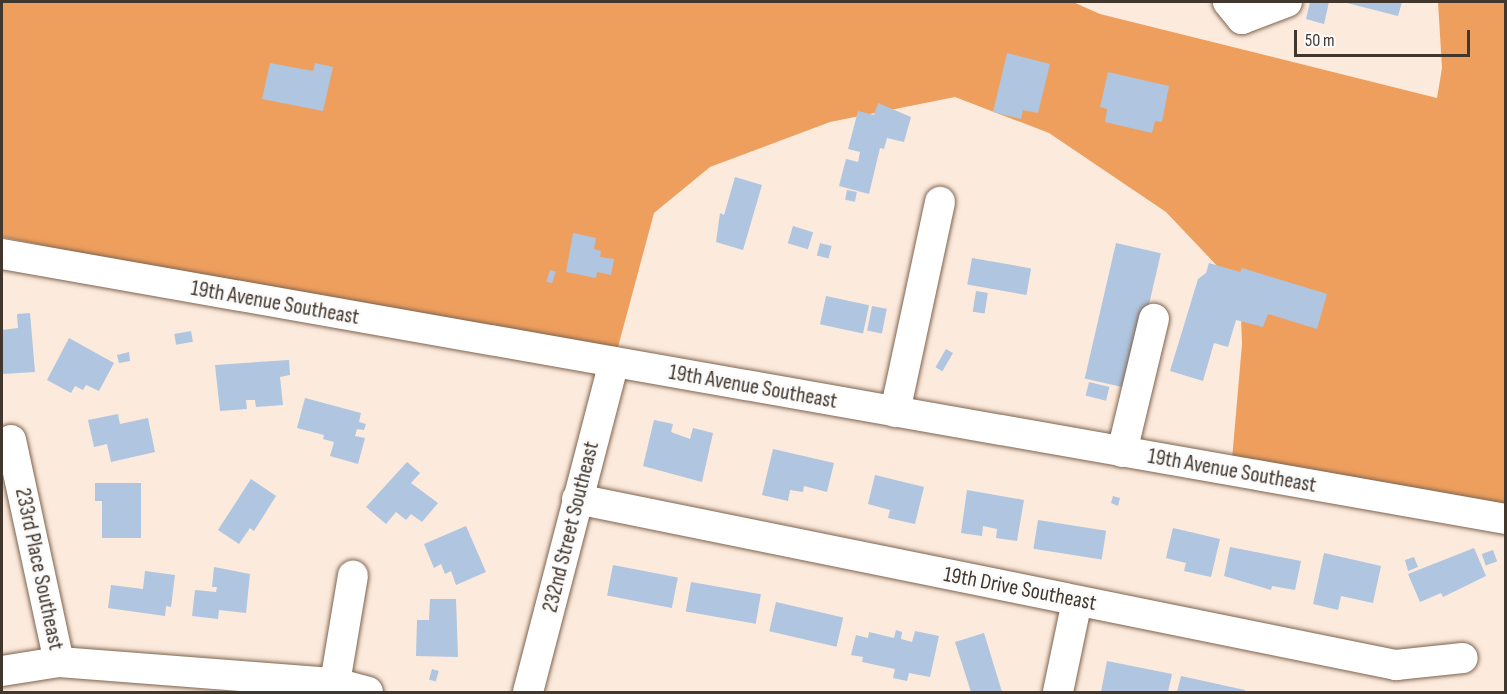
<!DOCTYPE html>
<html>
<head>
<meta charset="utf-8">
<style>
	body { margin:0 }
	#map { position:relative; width:1507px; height:694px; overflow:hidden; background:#fceadc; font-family:"Sofia Sans Condensed",sans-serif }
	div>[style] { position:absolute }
	.forest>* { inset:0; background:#ee9f5e }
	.building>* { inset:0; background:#afc5e0; transform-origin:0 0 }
	.roads { filter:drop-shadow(0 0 2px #7e634f) drop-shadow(0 0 2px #7e634f) }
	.minor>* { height:30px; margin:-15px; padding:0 15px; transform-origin:15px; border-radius:15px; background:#fff }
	span { translate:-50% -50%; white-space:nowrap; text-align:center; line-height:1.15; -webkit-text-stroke:6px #fbfbfb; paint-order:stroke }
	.street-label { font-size:22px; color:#42372d }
	.frame { position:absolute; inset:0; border:3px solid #42372d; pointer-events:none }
	.scale { position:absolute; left:1294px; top:30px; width:176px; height:27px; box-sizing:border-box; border:3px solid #42372d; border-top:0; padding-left:8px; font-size:18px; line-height:21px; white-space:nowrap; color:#42372d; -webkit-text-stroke:4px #fbfbfb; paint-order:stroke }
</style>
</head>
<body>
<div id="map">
	<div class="forest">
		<div style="clip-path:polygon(2px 2px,1073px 2px,1100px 14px,1437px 98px,1442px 68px,1438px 2px,1505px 2px,1505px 519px,1231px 471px,1242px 344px,1240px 290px,1166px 212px,1049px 133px,955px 97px,830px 122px,710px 167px,654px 213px,614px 362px,2px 237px)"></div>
	</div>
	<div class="building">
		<div style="clip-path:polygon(1310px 2px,1329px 2px,1324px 24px,1306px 19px)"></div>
		<div style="clip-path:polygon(1343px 2px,1402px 2px,1398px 16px)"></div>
		<div style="clip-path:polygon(1007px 53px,1050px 64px,1038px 113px,1023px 110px,1021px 119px,993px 112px)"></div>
		<div style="clip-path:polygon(270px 63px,313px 71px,315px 63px,333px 67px,323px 111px,262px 99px)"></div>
		<div style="clip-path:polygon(1108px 72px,1169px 86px,1162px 122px,1155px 121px,1152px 133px,1105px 122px,1107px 109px,1100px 107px)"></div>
		<div style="clip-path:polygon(878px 103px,911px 117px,904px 142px,887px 138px,884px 149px,880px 148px,869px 194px,839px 186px,846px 159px,858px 162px,860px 152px,848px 149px,858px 111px,874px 115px)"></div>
		<div style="clip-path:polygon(735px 177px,762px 185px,743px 250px,716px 242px,720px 213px,724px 215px)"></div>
		<div style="left:847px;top:190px;width:10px;height:10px;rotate:11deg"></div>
		<div style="left:793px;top:226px;width:21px;height:18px;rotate:17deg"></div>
		<div style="clip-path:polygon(573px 233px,596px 238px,594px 249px,601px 251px,600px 257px,614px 259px,611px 275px,597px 272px,596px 278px,566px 272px)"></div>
		<div style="left:820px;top:243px;width:12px;height:13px;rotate:14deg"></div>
		<div style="left:1116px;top:243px;width:46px;height:139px;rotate:13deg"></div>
		<div style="left:972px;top:258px;width:60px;height:27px;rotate:10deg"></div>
		<div style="clip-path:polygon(1209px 263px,1240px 272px,1242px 268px,1327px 294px,1317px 329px,1268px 314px,1263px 327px,1236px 320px,1228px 347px,1214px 343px,1203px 381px,1170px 371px,1198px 279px,1206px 273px)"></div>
		<div style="left:550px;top:270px;width:6px;height:12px;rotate:18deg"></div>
		<div style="left:976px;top:291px;width:12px;height:21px;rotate:9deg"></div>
		<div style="left:826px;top:296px;width:44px;height:29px;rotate:12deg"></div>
		<div style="left:872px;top:306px;width:15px;height:25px;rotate:11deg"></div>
		<div style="clip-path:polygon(30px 313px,35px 372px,2px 374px,2px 330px,18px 328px,17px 314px)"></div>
		<div style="left:191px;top:331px;width:11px;height:17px;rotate:80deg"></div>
		<div style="clip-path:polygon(69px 338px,114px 363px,99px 391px,86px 385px,83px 390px,75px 386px,71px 393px,47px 380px)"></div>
		<div style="left:946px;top:349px;width:8px;height:21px;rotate:30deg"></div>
		<div style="clip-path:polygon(129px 352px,130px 361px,119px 363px,117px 355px)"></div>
		<div style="clip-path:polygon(289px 360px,290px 375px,280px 377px,283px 405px,256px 407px,255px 400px,246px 400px,247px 409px,220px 411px,215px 365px)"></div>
		<div style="left:1089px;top:382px;width:21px;height:14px;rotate:14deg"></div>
		<div style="clip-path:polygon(305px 398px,361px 413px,359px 422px,366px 424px,364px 430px,357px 429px,355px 436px,365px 438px,358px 464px,330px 456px,334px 442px,323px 439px,324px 435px,297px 428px)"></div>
		<div style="clip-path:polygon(118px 414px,120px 424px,148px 418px,155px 452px,111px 462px,107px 444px,94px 447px,88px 420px)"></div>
		<div style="clip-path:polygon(654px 420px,673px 424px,671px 432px,690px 439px,693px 428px,713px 433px,702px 482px,643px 466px)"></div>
		<div style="clip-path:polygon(773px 449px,834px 463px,827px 492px,804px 486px,803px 492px,790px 490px,788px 501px,762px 495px)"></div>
		<div style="clip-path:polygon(407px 462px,420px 473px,411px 483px,438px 503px,422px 522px,411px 514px,406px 520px,396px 512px,386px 524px,366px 507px)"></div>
		<div style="clip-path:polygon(875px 475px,924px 487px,915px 524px,888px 518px,890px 510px,868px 504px)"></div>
		<div style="clip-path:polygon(251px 479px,276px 496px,254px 531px,250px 528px,239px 544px,218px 530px)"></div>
		<div style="clip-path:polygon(95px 483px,141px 483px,141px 538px,102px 538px,102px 501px,95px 501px)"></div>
		<div style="clip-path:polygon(967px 490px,1024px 500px,1017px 541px,996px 538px,997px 529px,983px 526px,982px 536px,961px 533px)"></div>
		<div style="clip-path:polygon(1113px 496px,1120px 498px,1118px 506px,1111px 503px)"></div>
		<div style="left:1038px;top:520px;width:69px;height:29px;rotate:9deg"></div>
		<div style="clip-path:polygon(466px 526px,486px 572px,456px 585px,451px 571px,445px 574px,441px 564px,434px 568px,424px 544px)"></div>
		<div style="clip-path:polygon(1173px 528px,1220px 539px,1211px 577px,1184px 571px,1186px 563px,1166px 558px)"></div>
		<div style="clip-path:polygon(1230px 547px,1301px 561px,1295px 590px,1272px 586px,1271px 590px,1224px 576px)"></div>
		<div style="clip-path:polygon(1474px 548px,1486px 576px,1443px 597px,1441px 593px,1420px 602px,1408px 574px)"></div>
		<div style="left:1493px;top:550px;width:12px;height:12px;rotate:70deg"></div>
		<div style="clip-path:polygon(1324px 553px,1381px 566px,1373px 603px,1341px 596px,1338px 610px,1313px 604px)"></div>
		<div style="clip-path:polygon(1414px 557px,1418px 567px,1408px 571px,1405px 560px)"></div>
		<div style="left:613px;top:565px;width:66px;height:31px;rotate:11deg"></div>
		<div style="clip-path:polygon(214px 567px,250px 574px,246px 613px,219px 610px,218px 619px,192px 616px,195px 590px,216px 592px,217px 587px,212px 587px)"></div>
		<div style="clip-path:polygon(145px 571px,175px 575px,171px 607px,166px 606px,165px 616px,108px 608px,111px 585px,143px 589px)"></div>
		<div style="left:691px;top:582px;width:71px;height:30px;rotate:10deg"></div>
		<div style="clip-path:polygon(430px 599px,456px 599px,458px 657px,416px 656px,417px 620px,429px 620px)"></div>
		<div style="left:776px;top:602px;width:69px;height:30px;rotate:13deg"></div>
		<div style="clip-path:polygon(896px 630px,902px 632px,901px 639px,912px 642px,915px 631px,939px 636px,930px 677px,909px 673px,907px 681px,893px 678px,895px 669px,862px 662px,863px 657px,851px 655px,856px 635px,868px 638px,869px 632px,894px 638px)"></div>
		<div style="clip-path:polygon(984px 633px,1002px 692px,971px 692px,955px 642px)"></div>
		<div style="clip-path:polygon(1107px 661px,1172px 674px,1168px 692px,1101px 692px)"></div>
		<div style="left:432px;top:669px;width:7px;height:11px;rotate:16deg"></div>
		<div style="clip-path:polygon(1181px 676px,1245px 690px,1244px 692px,1177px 692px)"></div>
	</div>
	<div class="roads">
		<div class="minor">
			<div style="left:1228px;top:2px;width:22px;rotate:51deg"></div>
			<div style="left:1242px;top:19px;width:48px;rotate:-20.7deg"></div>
			<div style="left:2px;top:254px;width:1527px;rotate:9.99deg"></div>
			<div style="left:895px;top:412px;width:215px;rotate:-77.9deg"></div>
			<div style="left:11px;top:440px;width:227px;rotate:77.8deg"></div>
			<div style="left:1122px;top:452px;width:137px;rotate:-76.5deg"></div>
			<div style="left:577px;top:499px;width:836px;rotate:11.46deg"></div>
			<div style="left:1396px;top:665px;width:67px;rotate:-6deg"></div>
			<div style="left:2px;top:671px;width:58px;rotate:-9deg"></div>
			<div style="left:59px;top:662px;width:277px;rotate:4.4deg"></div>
			<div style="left:335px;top:683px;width:34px;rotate:15deg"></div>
			<div style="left:335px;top:683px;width:109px;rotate:-80.5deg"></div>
			<div style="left:528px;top:692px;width:341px;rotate:-75.4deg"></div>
			<div style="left:1058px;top:692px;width:93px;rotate:-78.2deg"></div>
		</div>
	</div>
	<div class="street-label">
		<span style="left:275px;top:303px;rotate:10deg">19th Avenue Southeast</span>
		<span style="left:753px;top:387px;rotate:10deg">19th Avenue Southeast</span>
		<span style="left:1232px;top:471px;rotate:10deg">19th Avenue Southeast</span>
		<span style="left:571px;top:527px;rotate:-76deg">232nd Street Southeast</span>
		<span style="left:39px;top:569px;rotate:78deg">233rd Place Southeast</span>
		<span style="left:1020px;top:589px;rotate:11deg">19th Drive Southeast</span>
	</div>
	<div class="frame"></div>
	<div class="scale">50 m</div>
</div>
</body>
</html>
